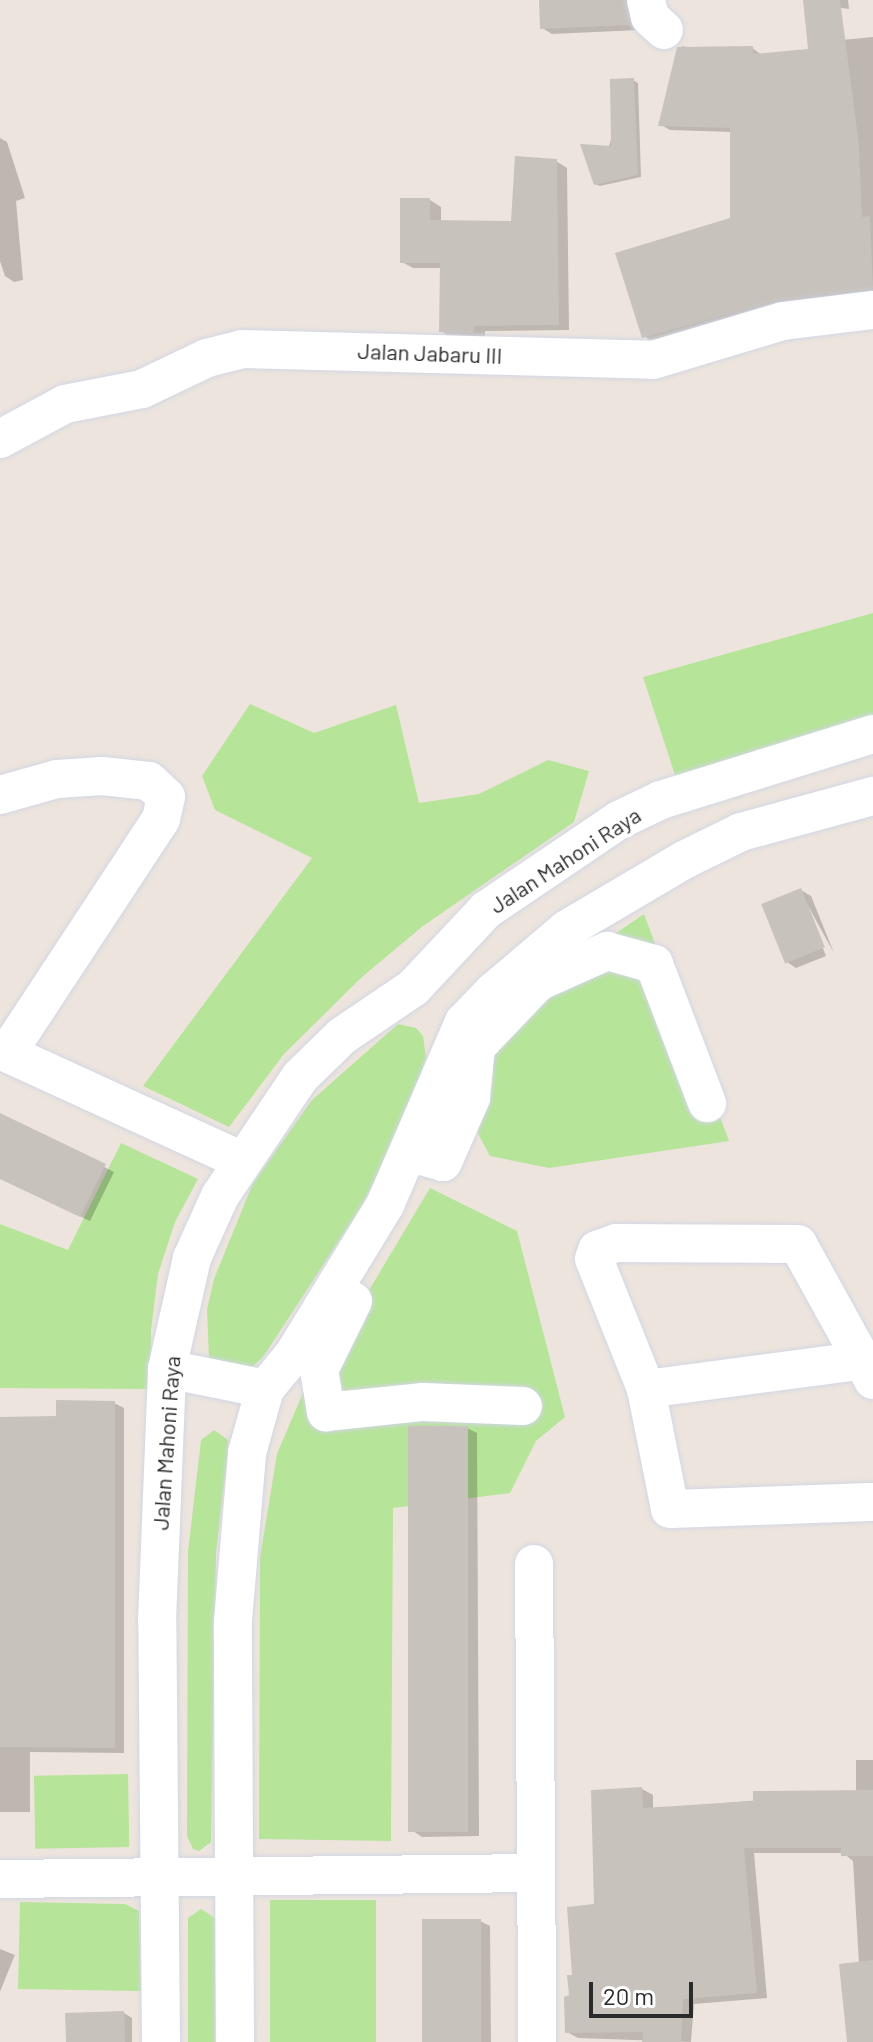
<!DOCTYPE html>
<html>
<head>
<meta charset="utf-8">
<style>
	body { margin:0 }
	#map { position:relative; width:873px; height:2042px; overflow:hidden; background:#ede5dd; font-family:Barlow,sans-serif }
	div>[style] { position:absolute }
	.green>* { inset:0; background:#b6e499; transform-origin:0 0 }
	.shadow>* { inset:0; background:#0003; transform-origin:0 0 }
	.building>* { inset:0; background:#c8c2bc; transform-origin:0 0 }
	.roads { filter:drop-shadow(0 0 2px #d2d6e4) drop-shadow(0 0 2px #d2d6e4) }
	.minor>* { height:38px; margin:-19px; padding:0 19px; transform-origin:19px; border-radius:19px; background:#fff }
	span { translate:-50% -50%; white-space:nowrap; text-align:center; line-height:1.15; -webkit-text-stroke:8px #fff; paint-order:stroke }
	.street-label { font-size:22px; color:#2b2b2b }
	.scale { position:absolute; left:589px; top:1982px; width:104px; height:36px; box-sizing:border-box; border:4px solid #2b2b2b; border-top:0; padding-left:10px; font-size:24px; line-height:28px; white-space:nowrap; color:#2b2b2b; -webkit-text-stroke:6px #fff; paint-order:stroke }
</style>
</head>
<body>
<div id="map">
	<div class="green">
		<div style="clip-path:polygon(873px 613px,873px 715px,677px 781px,643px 677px)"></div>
		<div style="clip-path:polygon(250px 704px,314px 733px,396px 705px,419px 803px,479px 794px,548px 760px,589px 771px,574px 822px,423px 926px,362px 977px,284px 1054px,229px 1127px,143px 1086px,312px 858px,215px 810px,202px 776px)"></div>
		<div style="clip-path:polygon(644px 914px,729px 1141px,549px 1168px,490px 1156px,466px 1111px,483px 1043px,546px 981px)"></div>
		<div style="clip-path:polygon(398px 1024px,416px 1028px,423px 1036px,426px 1058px,408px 1109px,363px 1204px,263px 1357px,249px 1370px,209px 1360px,207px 1309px,214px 1279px,253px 1183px,312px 1100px)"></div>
		<div style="clip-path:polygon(121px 1143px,198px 1179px,175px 1222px,158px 1274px,151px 1330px,151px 1389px,0 1388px,0 1224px,68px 1250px)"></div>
		<div style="clip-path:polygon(430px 1188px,517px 1231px,565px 1417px,536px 1441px,510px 1493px,393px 1508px,391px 1841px,259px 1839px,260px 1558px,277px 1454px,308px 1381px,359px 1307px)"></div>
		<div style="clip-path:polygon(214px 1430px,228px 1440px,228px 1450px,216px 1553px,211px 1842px,199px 1851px,193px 1849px,187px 1836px,188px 1552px,201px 1440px)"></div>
		<div style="left:128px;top:1774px;width:73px;height:94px;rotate:89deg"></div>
		<div style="left:270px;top:1900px;width:106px;height:142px"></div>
		<div style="clip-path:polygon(20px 1902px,125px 1904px,139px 1911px,141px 1991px,18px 1989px)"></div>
		<div style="clip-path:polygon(201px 1909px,215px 1918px,215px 2042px,188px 2042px,188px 1918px)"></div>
	</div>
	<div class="shadow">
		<div style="clip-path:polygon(541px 0,635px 0,639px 30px,552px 34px,542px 28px)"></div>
		<div style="clip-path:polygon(806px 0,848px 0,849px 9px,813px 4px)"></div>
		<div style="clip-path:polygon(873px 37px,873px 293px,653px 342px,644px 336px,732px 219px,732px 132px,670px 130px,661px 125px,682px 46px,705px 52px,752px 48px,762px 55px,811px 50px,810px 43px)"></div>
		<div style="clip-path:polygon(633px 80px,638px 83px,641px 177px,600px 186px,595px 184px)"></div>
		<div style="clip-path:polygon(0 138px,7px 142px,25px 198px,16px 201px,23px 280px,14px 282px,5px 276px,0 261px)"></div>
		<div style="clip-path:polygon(556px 161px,567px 168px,569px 330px,485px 331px,485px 338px,452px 338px,441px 331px,442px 268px,413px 268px,402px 262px,430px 200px,441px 207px,441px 222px,512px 223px)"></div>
		<div style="clip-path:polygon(801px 890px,811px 896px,834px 953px,802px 895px,826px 956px,796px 968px,787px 962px)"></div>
		<div style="clip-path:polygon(0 1114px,114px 1172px,90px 1221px,0 1177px)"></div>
		<div style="clip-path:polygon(114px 1403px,124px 1408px,124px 1753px,30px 1752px,30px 1812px,0 1812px,0 1419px,58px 1418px)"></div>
		<div style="clip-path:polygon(467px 1428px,477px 1433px,479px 1836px,422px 1837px,413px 1831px)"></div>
		<div style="clip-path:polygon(856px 1760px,873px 1760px,873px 2042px,849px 2042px,859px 1964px,853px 1861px,843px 1853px,754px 1853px,767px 1998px,694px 2004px,691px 2042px,578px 2038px,567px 2032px,574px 1977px,596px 1906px,642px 1789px,653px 1795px,653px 1809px,856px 1792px)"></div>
		<div style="clip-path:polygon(480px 1921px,490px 1926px,491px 2042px,424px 2042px)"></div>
		<div style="left:0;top:1949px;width:16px;height:93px;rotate:22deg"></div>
		<div style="clip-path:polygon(124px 2013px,132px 2018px,132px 2042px,67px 2042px)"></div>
	</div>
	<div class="building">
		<div style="clip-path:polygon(539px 0,625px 0,630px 25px,540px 29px)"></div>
		<div style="clip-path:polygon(803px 0,840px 0,859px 145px,862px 217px,870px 216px,873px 288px,777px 300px,642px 338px,615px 253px,730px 218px,730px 128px,658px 126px,677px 47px,753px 46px,753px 54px,808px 49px)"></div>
		<div style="clip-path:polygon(634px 78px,638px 175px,594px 185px,580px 144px,611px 146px,610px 79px)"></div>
		<div style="clip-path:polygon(515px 156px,557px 159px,559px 325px,474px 326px,474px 333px,439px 332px,440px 263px,400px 263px,400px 198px,430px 198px,430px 220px,511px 221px)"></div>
		<div style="left:801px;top:888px;width:64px;height:43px;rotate:68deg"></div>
		<div style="clip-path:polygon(0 1113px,106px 1164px,80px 1217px,0 1179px)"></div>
		<div style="clip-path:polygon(56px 1400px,115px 1401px,115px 1748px,0 1747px,0 1417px,56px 1416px)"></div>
		<div style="left:408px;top:1426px;width:60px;height:406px"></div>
		<div style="clip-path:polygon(642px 1787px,643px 1808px,753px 1801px,753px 1791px,873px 1790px,873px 1856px,841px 1856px,841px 1848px,744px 1848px,757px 1993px,683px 1999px,681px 2042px,642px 2042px,643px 2032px,565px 2033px,564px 1997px,569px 1995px,567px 1975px,572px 1975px,567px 1907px,594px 1904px,591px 1790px)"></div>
		<div style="left:422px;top:1919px;width:59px;height:123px"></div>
		<div style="clip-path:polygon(873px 1960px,873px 2042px,847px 2042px,839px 1964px)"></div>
		<div style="left:124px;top:2011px;width:31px;height:59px;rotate:88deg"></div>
	</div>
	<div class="roads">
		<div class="minor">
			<div style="left:646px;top:0;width:17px;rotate:77deg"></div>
			<div style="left:650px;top:17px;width:19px;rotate:43deg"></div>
			<div style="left:0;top:439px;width:74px;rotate:-28.3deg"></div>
			<div style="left:65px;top:404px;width:78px;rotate:-11deg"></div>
			<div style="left:142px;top:389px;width:72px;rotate:-25.5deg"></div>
			<div style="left:207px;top:358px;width:36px;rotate:-14deg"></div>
			<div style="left:242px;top:349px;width:411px;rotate:1.5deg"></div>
			<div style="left:653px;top:360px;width:136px;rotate:-16.7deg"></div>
			<div style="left:783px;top:321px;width:91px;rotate:-7deg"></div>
			<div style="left:0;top:795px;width:59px;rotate:-15.7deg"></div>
			<div style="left:57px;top:779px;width:45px;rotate:-3.8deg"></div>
			<div style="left:102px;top:776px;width:47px;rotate:6.1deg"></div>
			<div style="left:149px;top:781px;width:23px;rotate:43deg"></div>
			<div style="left:166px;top:797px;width:23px;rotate:103deg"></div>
			<div style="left:161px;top:819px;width:280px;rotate:123.3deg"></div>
			<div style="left:0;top:1050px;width:266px;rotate:24.6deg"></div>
			<div style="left:411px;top:1153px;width:33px;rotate:16deg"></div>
			<div style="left:443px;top:1162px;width:70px;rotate:-66.4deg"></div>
			<div style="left:471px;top:1098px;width:51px;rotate:-84.4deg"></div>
			<div style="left:476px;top:1047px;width:90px;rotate:-46.4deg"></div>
			<div style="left:538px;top:982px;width:76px;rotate:-24.2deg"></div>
			<div style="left:607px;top:951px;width:49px;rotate:15.5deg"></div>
			<div style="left:654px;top:964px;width:149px;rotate:69.1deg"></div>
			<div style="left:353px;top:1301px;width:77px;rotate:116.2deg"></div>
			<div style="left:319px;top:1370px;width:43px;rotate:80.5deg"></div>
			<div style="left:326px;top:1412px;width:98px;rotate:-5.9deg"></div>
			<div style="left:423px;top:1402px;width:100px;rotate:2.3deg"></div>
			<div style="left:167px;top:1369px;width:100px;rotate:11.5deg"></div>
			<div style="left:873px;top:1380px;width:155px;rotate:-118.9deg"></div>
			<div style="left:798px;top:1244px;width:182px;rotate:-179.7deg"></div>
			<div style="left:616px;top:1243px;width:20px;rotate:160deg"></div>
			<div style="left:597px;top:1250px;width:9px;rotate:108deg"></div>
			<div style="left:594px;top:1259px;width:140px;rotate:68.2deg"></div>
			<div style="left:646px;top:1389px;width:122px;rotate:78.7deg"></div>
			<div style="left:670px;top:1509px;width:203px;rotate:-2deg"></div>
			<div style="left:646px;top:1389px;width:215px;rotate:-7.5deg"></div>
			<div style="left:534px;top:1564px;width:478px;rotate:89.6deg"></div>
			<div style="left:0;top:1879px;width:536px;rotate:-0.64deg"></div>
			<div style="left:161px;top:2042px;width:421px;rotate:-90.5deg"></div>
			<div style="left:157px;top:1621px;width:252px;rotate:-87.7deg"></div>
			<div style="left:167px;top:1369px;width:114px;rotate:-77.3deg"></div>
			<div style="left:192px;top:1258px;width:68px;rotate:-65.7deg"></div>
			<div style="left:220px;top:1196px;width:143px;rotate:-56.1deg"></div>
			<div style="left:300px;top:1077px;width:59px;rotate:-44.3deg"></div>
			<div style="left:342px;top:1036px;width:86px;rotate:-34.1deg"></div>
			<div style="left:413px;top:988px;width:107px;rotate:-46.9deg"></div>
			<div style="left:486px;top:910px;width:161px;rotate:-34.1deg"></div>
			<div style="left:619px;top:820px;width:47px;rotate:-25.5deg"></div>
			<div style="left:661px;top:800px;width:222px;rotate:-17.3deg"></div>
			<div style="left:235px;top:2042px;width:421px;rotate:-90.3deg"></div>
			<div style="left:233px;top:1621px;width:169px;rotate:-85.2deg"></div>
			<div style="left:247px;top:1453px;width:66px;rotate:-74.3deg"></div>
			<div style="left:265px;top:1389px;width:45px;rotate:-50.4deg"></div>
			<div style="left:294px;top:1354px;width:175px;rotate:-58.6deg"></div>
			<div style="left:385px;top:1205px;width:199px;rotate:-66.7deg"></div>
			<div style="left:464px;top:1022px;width:42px;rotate:-46deg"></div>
			<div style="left:493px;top:992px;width:97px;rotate:-40.4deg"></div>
			<div style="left:567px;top:929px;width:138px;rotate:-30.5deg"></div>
			<div style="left:686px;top:859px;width:61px;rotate:-26.1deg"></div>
			<div style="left:741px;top:832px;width:137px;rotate:-15.3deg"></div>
		</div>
	</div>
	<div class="street-label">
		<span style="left:430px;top:353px;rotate:2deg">Jalan Jabaru III</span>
		<span style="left:565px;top:860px;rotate:-33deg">Jalan Mahoni Raya</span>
		<span style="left:166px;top:1443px;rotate:-86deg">Jalan Mahoni Raya</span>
	</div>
	<div class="scale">20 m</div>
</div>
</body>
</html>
